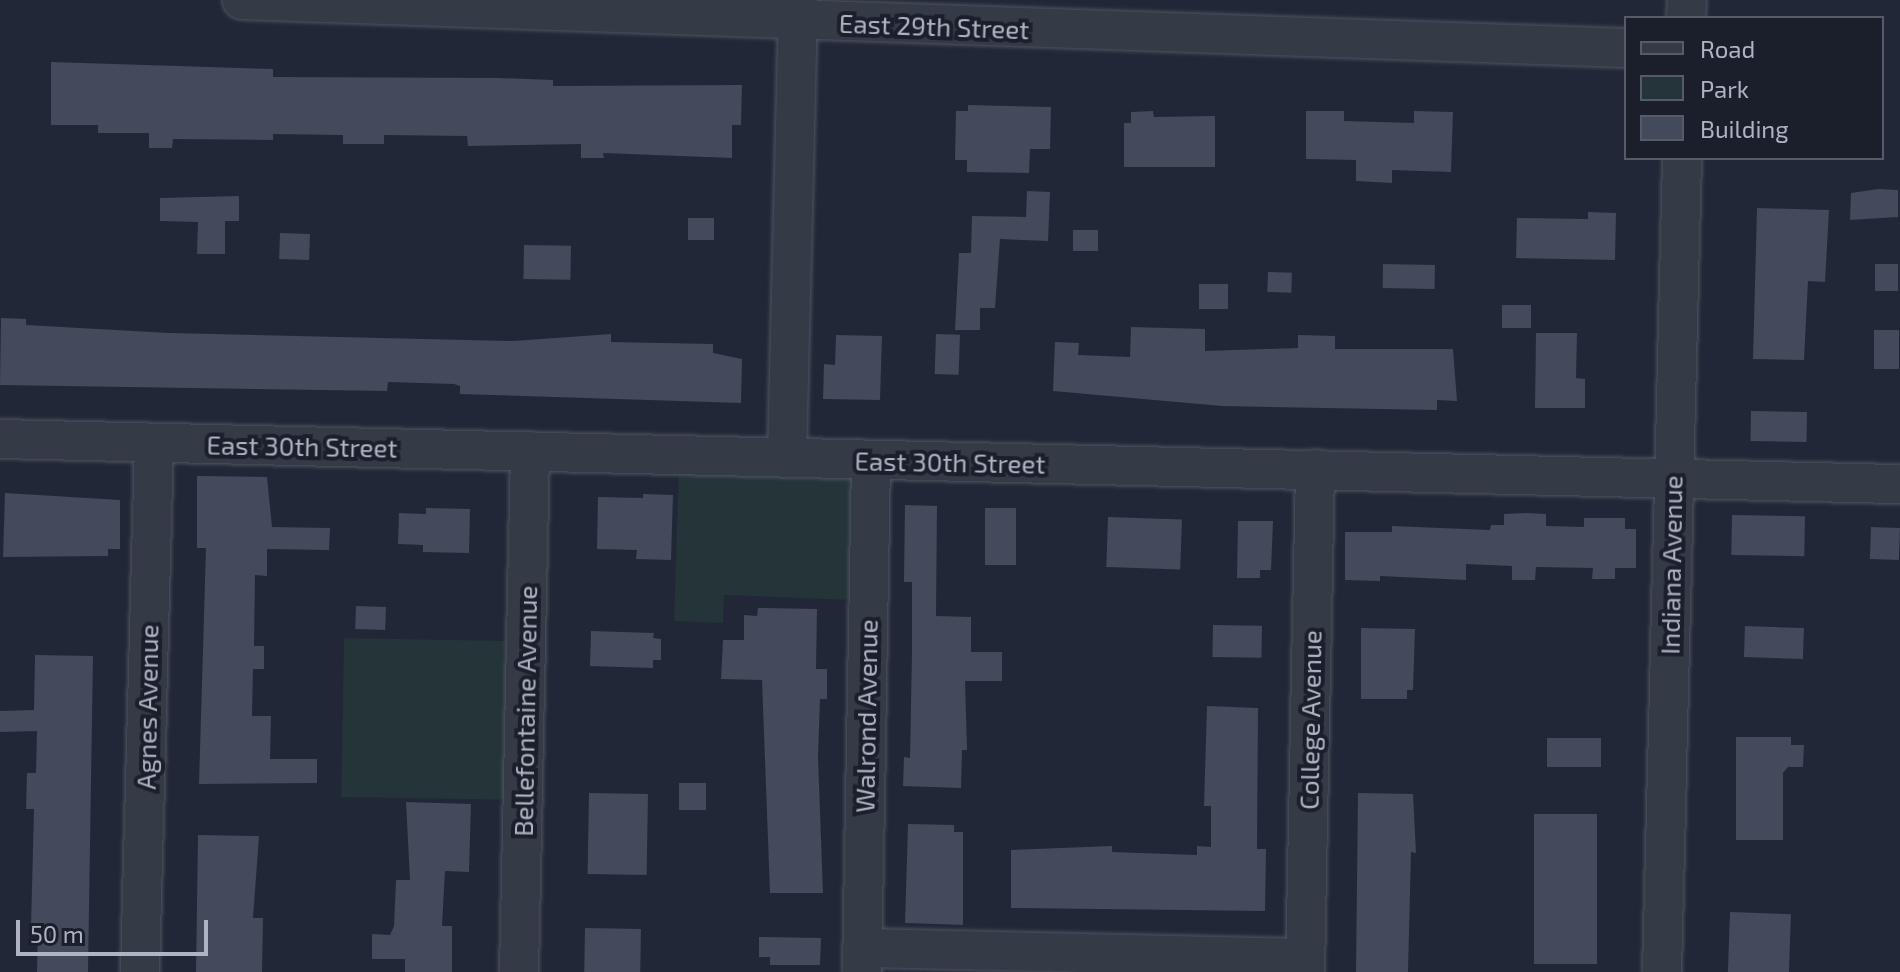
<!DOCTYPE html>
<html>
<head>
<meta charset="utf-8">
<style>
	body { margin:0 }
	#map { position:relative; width:1900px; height:972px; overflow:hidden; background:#212736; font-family:"Exo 2",sans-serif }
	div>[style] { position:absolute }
	.green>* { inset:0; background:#243438; transform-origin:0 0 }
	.building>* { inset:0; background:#424a5b; transform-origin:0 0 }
	.roads { filter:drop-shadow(0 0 2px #4f5461) drop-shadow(0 0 2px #4f5461) }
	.minor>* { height:38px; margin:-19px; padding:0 19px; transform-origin:19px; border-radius:19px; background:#343a46 }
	span { translate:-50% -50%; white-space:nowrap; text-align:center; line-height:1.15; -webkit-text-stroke:8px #1a1f2b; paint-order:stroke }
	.street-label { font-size:26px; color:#aeb4c3 }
	.legend { position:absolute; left:1624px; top:16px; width:260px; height:144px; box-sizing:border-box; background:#1a1f2b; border:2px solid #555b68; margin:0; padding:10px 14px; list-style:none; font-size:24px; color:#aeb4c3 }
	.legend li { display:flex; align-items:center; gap:16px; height:40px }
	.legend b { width:40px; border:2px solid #555b68 }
	.scale { position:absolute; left:16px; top:920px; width:192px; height:36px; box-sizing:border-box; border:4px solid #aeb4c3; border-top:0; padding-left:10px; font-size:24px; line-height:28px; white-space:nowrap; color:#aeb4c3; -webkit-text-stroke:6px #1a1f2b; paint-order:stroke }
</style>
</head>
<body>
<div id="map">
	<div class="green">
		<div style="clip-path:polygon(679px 468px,854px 477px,853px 600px,724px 595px,723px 623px,674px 621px)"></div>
		<div style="left:344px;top:638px;width:166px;height:159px;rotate:1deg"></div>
	</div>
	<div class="building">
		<div style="clip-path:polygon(51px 62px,273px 69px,273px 77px,498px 78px,553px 80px,553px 86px,742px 85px,741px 125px,732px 125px,732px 158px,603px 153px,604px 158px,581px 158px,581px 144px,468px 146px,467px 136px,384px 135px,384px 144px,343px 144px,343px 135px,273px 134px,273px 140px,173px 139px,172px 148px,149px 148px,149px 133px,98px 133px,98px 125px,51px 125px)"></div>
		<div style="clip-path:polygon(968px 105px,1051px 107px,1050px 149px,1030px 149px,1029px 173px,967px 172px,967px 160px,955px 160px,956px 111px,968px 111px)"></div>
		<div style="clip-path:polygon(1153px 111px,1154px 117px,1215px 116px,1215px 167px,1124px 167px,1124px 123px,1131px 123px,1131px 112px)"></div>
		<div style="clip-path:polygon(1306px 111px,1344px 111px,1344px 121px,1414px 123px,1414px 111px,1453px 112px,1451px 172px,1392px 170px,1392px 183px,1356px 181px,1356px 160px,1306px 159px)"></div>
		<div style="clip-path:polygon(1878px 189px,1898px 190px,1898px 217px,1850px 220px,1851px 193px)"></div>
		<div style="clip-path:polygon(1027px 191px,1050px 192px,1048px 241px,1000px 239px,995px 308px,980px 308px,980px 330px,955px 330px,959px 253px,971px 253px,972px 216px,1026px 217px)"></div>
		<div style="clip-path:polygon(239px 196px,239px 221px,225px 221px,225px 254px,197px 254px,198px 222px,160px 221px,160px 198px)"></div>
		<div style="clip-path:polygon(1757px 208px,1829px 210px,1825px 282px,1808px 281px,1804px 360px,1753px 359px)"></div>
		<div style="clip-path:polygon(1588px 212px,1616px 213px,1615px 260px,1516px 258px,1517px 218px,1588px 219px)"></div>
		<div style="left:688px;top:218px;width:26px;height:22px"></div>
		<div style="left:1073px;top:230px;width:25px;height:21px"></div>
		<div style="left:280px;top:233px;width:30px;height:26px;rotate:2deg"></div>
		<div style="left:524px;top:245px;width:47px;height:34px;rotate:1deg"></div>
		<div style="left:1383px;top:264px;width:52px;height:24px;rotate:1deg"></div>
		<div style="left:1875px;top:264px;width:23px;height:27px"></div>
		<div style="left:1268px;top:272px;width:24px;height:20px;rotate:2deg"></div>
		<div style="left:1199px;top:284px;width:29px;height:25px"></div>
		<div style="left:1502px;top:305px;width:29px;height:23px"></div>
		<div style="clip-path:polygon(1px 318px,26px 319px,26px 325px,169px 333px,513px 341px,611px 334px,611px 342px,713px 344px,713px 353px,742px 359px,741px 403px,460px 394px,460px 386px,454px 384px,388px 382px,387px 391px,0 385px)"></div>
		<div style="clip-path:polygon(1131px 327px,1205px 329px,1205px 351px,1298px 348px,1298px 335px,1335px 336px,1335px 349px,1453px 349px,1457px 401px,1437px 400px,1437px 410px,1222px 406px,1053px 391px,1055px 342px,1079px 343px,1078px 355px,1130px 357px)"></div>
		<div style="left:1874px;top:330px;width:25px;height:39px"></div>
		<div style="clip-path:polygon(1536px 333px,1577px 333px,1576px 378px,1585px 379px,1585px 408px,1535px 408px)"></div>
		<div style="left:936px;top:334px;width:24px;height:40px;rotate:2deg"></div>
		<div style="clip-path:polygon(836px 335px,882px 336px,880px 400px,823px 399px,824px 364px,835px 365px)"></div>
		<div style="left:1751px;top:411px;width:56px;height:30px;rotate:1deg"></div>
		<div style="clip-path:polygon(197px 476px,267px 477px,272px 527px,330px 528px,329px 550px,267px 549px,267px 576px,255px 575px,254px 646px,264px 646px,264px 669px,253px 669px,252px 716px,271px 716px,270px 759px,317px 759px,317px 783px,199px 784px,206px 548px,197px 548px)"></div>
		<div style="clip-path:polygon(5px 493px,120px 500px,120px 549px,108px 549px,108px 556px,3px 557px)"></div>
		<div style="clip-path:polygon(643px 494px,673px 495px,671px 560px,636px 559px,637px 550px,597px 549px,598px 497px,643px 498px)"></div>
		<div style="clip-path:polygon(905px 505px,937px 506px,936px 616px,971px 617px,971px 652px,1002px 652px,1002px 681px,965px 681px,967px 750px,962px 750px,961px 788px,903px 786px,904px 757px,910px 758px,912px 651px,912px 582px,904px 582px)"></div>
		<div style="clip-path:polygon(426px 508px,470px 509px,469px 553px,423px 552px,423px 545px,398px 544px,399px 513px,426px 514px)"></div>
		<div style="left:985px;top:508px;width:31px;height:57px"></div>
		<div style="clip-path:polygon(1527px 513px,1546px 514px,1546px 526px,1584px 527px,1584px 518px,1625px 518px,1625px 529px,1636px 529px,1636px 568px,1615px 568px,1615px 579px,1592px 579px,1593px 568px,1536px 567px,1535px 580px,1512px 580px,1512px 566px,1466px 564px,1466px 580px,1380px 576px,1380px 581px,1345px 580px,1345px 532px,1392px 532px,1392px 526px,1490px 530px,1491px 525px,1504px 525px,1504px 514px)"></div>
		<div style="left:1732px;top:515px;width:73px;height:40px;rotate:1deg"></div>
		<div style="left:1108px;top:517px;width:74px;height:50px;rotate:2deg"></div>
		<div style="clip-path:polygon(1238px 521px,1273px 521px,1271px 570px,1260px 570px,1260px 578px,1237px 578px)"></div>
		<div style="left:1871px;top:527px;width:29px;height:32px;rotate:2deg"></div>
		<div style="left:356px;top:606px;width:30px;height:23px;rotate:2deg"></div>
		<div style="clip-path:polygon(758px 608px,817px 609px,816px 669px,827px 669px,827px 699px,820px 699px,818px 757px,823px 893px,770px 893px,762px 680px,721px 679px,723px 640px,744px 640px,744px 615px,757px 616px)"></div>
		<div style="left:1213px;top:625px;width:49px;height:32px;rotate:1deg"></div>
		<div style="left:1745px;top:626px;width:59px;height:31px;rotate:2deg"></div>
		<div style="clip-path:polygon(1361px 628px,1415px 629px,1413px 690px,1407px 690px,1407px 699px,1361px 699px)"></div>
		<div style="clip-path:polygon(591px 631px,654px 633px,653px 638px,661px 639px,661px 660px,653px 660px,653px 668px,590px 666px)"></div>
		<div style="clip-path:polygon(35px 655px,93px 656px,88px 972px,37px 972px,38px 926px,31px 926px,34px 809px,26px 809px,27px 773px,36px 773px,37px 731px,0 732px,0 711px,34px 710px)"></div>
		<div style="clip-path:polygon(1207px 706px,1258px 708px,1257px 849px,1266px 849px,1265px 911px,1011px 908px,1011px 850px,1112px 846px,1112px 852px,1197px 855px,1197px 846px,1211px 847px,1211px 806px,1204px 806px)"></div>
		<div style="clip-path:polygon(1736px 737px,1791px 737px,1791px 745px,1804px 745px,1803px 767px,1788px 767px,1783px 773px,1783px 840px,1736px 840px)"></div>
		<div style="left:1547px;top:738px;width:54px;height:29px"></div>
		<div style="left:679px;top:783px;width:27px;height:27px"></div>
		<div style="left:589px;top:793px;width:59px;height:81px;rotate:1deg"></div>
		<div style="clip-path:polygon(1358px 793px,1413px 794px,1416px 853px,1411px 852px,1408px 972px,1356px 972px)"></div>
		<div style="clip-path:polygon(406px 802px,471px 804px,469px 872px,445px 871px,442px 926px,452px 926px,452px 972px,405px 972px,405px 959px,372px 959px,372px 934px,390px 935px,394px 926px,396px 880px,410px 880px)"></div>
		<div style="left:1534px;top:814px;width:63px;height:150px"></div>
		<div style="clip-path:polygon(908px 824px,954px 825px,954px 832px,963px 832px,963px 925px,905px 923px)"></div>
		<div style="clip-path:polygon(198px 835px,259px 836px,253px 918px,263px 918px,262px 972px,196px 972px)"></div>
		<div style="left:1730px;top:912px;width:61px;height:60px;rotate:2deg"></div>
		<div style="left:585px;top:928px;width:56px;height:44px;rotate:1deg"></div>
		<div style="clip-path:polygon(759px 937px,821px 938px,820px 965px,770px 965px,770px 957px,759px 957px)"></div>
	</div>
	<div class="roads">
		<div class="minor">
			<div style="left:242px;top:0;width:1385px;rotate:1.99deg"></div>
			<div style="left:1686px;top:18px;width:18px;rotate:-87deg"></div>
			<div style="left:0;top:439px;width:1901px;rotate:1.36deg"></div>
			<div style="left:787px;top:457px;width:457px;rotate:-88.6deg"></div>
			<div style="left:863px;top:948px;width:442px;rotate:1.3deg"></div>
			<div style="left:140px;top:972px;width:529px;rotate:-88.48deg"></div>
			<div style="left:519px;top:972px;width:521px;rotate:-88.79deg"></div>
			<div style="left:862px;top:972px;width:512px;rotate:-88.99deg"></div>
			<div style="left:1305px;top:972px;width:503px;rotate:-88.86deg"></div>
			<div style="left:1662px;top:972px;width:814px;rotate:-88.59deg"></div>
		</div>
	</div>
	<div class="street-label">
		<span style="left:934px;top:26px;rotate:2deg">East 29th Street</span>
		<span style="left:302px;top:446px;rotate:1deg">East 30th Street</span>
		<span style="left:950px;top:462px;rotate:1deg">East 30th Street</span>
		<span style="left:1671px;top:565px;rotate:-89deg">Indiana Avenue</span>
		<span style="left:147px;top:707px;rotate:-89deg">Agnes Avenue</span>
		<span style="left:525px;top:711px;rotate:-89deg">Bellefontaine Avenue</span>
		<span style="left:866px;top:716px;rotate:-89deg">Walrond Avenue</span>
		<span style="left:1310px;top:720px;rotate:-89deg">College Avenue</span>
	</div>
	<ul class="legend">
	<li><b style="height:10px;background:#343a46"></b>Road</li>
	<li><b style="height:22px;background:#243438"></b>Park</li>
	<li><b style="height:22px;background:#424a5b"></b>Building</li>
	</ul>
	<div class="scale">50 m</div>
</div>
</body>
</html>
